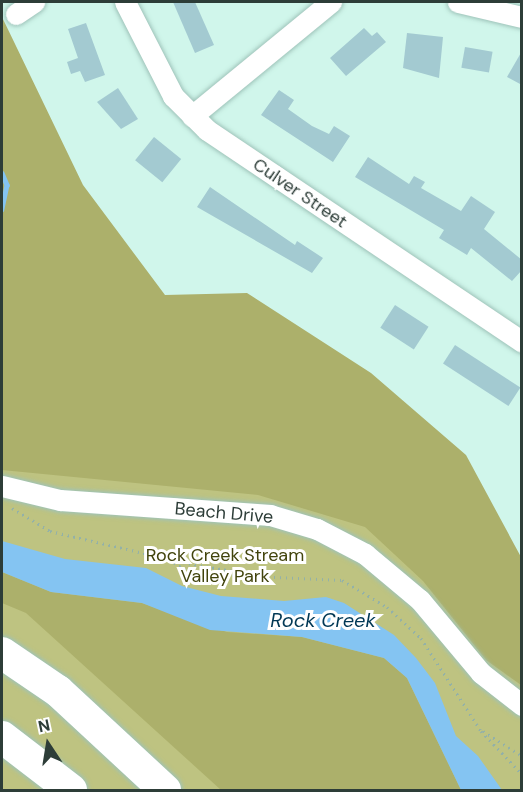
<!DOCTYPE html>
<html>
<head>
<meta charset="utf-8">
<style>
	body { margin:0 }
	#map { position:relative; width:523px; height:792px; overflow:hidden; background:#d0f6eb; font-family:"DM Sans",sans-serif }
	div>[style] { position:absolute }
	.green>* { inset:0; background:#bec381 }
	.forest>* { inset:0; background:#acb06b }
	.water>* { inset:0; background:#84c4f2 }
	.stream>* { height:4.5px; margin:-2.25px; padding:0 2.25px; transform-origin:2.25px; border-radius:2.25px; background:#84c4f2 }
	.building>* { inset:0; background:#a3cad1; transform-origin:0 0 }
	.path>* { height:3px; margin-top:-1.5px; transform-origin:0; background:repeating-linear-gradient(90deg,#93b1a8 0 1.5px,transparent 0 6px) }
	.roads { filter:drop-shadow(0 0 2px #9ec3b9) drop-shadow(0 0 2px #9ec3b9) }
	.minor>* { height:21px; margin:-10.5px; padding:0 10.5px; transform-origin:10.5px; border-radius:10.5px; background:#fff }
	.highway>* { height:32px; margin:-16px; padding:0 16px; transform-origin:16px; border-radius:16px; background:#fff }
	span { translate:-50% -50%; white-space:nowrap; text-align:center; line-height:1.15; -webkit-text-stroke:6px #fff; paint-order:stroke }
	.street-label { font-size:18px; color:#2d3d38 }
	.park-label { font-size:18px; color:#41430c }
	.water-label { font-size:20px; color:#013855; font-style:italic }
	.frame { position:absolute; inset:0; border:3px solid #2d3d38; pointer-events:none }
	.north { position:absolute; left:18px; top:714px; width:60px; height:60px; -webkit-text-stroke:4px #fff; paint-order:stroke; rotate:348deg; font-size:16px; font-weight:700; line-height:24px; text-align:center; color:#2d3d38 }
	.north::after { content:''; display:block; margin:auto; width:21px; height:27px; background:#2d3d38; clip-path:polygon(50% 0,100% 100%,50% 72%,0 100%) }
</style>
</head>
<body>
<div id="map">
	<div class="green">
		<div style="clip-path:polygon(2px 130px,38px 224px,521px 580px,521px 790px,2px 790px)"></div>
	</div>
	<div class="forest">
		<div style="clip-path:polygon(2px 17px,83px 185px,165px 295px,247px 293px,371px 373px,466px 455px,521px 557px,521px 685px,486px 660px,423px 581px,365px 527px,258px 495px,2px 470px)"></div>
		<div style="clip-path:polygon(2px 572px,51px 592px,142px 603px,227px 632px,302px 637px,384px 658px,407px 678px,461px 790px,221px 790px,26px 613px,2px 603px)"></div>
	</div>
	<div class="water">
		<div style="clip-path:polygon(2px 541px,65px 559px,146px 568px,182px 586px,221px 596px,284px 601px,326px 597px,344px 603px,394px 635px,416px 658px,435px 683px,456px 736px,478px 756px,502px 790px,461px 790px,407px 678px,384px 658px,302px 637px,210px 630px,142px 603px,51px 592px,2px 572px)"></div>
	</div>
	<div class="stream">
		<div style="left:2px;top:173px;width:13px;rotate:67deg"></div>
		<div style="left:7px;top:185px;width:25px;rotate:102deg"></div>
	</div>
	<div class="building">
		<div style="clip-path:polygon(173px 2px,195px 2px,214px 45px,195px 53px)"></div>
		<div style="clip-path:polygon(86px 23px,105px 75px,85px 82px,80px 71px,71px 74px,67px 62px,78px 58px,68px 29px)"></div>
		<div style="clip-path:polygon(364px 28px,372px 36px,377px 32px,386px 42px,346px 76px,330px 58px)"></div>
		<div style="clip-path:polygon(407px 33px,443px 37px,439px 78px,403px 68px)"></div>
		<div style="left:465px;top:47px;width:28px;height:21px;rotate:10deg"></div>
		<div style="clip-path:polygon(522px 51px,522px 85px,507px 77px)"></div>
		<div style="clip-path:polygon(118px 88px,138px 119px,121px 129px,97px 102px)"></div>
		<div style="clip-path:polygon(279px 90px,294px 100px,288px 109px,312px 126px,329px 134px,334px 126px,350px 136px,333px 162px,261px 115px)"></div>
		<div style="left:154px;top:137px;width:35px;height:30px;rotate:39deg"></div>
		<div style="clip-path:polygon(368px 157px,409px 184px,414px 176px,425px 182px,421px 188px,461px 211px,471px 196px,495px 212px,484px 229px,522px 260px,522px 270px,512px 281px,471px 248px,467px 255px,439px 238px,444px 230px,355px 177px)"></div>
		<div style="clip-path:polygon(210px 187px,295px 245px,297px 241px,323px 258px,312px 273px,197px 207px)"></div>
		<div style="left:395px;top:305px;width:40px;height:27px;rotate:33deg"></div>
		<div style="left:455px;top:345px;width:78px;height:22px;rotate:33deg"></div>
	</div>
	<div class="path">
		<div style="left:12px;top:508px;width:44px;rotate:31.2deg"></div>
		<div style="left:50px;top:531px;width:122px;rotate:13.2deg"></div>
		<div style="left:169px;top:559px;width:25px;rotate:34deg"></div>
		<div style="left:190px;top:573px;width:152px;rotate:2.6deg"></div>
		<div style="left:342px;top:580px;width:52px;rotate:31deg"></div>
		<div style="left:387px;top:607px;width:46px;rotate:42.4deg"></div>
		<div style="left:421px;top:638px;width:111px;rotate:57.2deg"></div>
		<div style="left:481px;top:731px;width:59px;rotate:46.4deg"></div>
		<div style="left:171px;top:560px;width:74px;rotate:10.1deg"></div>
		<div style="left:483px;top:731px;width:46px;rotate:32.7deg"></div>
	</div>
	<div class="roads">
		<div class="minor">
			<div style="left:125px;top:2px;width:106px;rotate:62.9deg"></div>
			<div style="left:173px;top:96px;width:48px;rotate:45deg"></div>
			<div style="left:207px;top:130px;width:380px;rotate:33.9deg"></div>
			<div style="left:458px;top:2px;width:66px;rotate:13.2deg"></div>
			<div style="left:16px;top:14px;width:22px;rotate:-34deg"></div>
			<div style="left:192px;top:116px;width:180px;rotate:-39.4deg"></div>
			<div style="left:2px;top:486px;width:60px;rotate:13.6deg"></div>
			<div style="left:60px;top:500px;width:211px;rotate:4.1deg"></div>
			<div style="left:270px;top:515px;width:49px;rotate:16.6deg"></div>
			<div style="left:317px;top:529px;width:54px;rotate:27.5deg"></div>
			<div style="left:365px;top:554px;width:72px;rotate:39.9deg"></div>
			<div style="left:420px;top:600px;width:95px;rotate:50.1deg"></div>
			<div style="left:481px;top:673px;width:52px;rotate:38deg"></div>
		</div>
		<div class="highway">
			<div style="left:2px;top:653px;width:68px;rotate:34.2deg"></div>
			<div style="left:58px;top:691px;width:146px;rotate:42.8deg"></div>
			<div style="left:2px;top:737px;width:87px;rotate:37.5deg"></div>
		</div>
	</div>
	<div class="street-label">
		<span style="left:300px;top:193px;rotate:34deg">Culver Street</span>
		<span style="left:224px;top:513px;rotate:5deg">Beach Drive</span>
	</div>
	<div class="park-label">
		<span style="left:225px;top:566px">Rock Creek Stream<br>Valley Park</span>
	</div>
	<div class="water-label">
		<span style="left:323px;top:620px">Rock Creek</span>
	</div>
	<div class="frame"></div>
	<div class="north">N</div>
</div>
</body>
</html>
